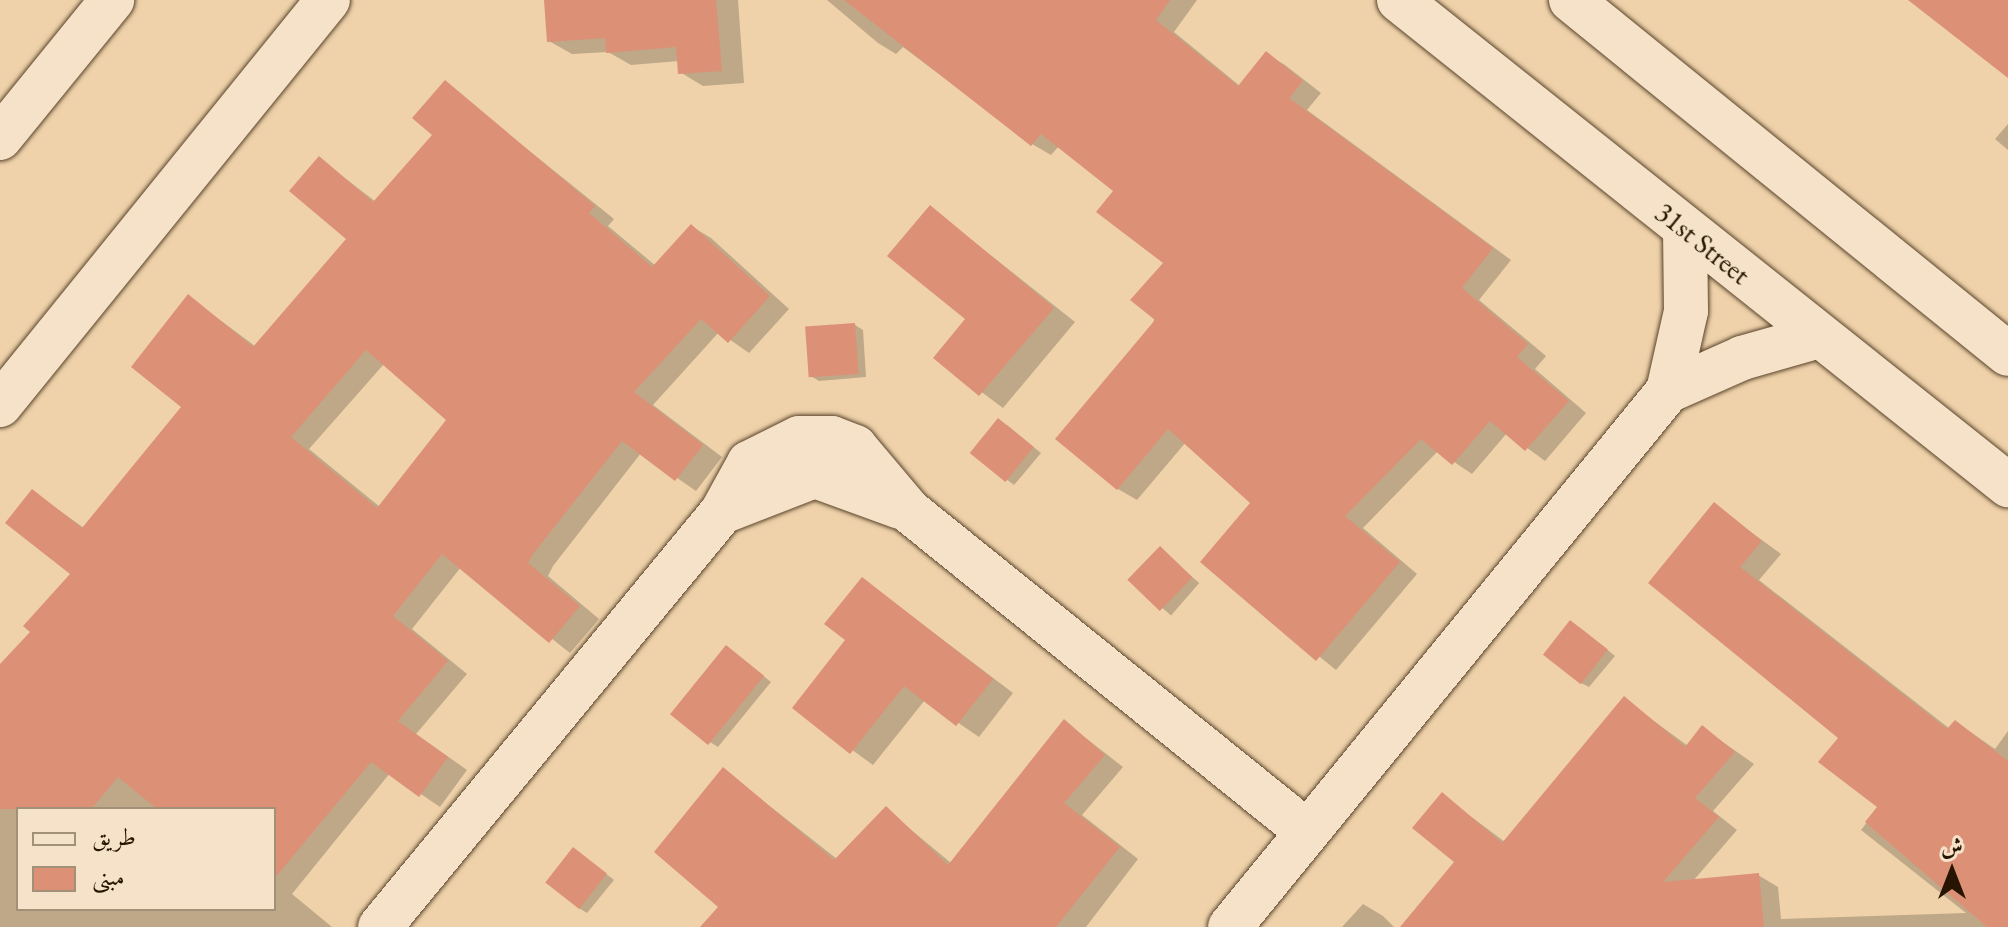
<!DOCTYPE html>
<html>
<head>
<meta charset="utf-8">
<style>
	body { margin:0 }
	#map { position:relative; width:2008px; height:927px; overflow:hidden; background:#efd2aa; font-family:"EB Garamond",Amiri,serif }
	div>[style] { position:absolute }
	.shadow>* { inset:0; background:#0003; transform-origin:0 0 }
	.building>* { inset:0; background:#dc9076; transform-origin:0 0 }
	.roads { filter:drop-shadow(0 0 2px #59442b) drop-shadow(0 0 2px #59442b) }
	.minor>* { height:44px; margin:-22px; padding:0 22px; transform-origin:22px; border-radius:22px; background:#f5e2c8 }
	.tertiary>* { height:44px; margin:-22px; padding:0 22px; transform-origin:22px; border-radius:22px; background:#f5e2c8 }
	.secondary>* { height:44px; margin:-22px; padding:0 22px; transform-origin:22px; border-radius:22px; background:#f5e2c8 }
	span { translate:-50% -50%; white-space:nowrap; text-align:center; line-height:1.15; -webkit-text-stroke:6px #f5e2c8; paint-order:stroke }
	.street-label { font-size:28px; color:#271401 }
	.legend { position:absolute; left:16px; top:807px; width:260px; height:104px; box-sizing:border-box; background:#f5e2c8; border:2px solid #a39078; margin:0; padding:10px 14px; list-style:none; font-size:24px; color:#271401 }
	.legend li { display:flex; align-items:center; gap:16px; height:40px }
	.legend b { width:40px; border:2px solid #a39078 }
	.north { position:absolute; left:1912px; top:831px; width:80px; height:80px; -webkit-text-stroke:6px #f5e2c8; paint-order:stroke; rotate:0deg; font-size:22px; font-weight:700; line-height:32px; text-align:center; color:#271401 }
	.north::after { content:''; display:block; margin:auto; width:28px; height:36px; background:#271401; clip-path:polygon(50% 0,100% 100%,50% 72%,0 100%) }
</style>
</head>
<body>
<div id="map">
	<div class="shadow">
		<div style="clip-path:polygon(546px 0,738px 0,744px 83px,703px 86px,680px 72px,679px 61px,631px 65px,608px 52px,572px 54px,549px 41px)"></div>
		<div style="clip-path:polygon(827px 0,1197px 0,1174px 32px,1240px 86px,1266px 54px,1285px 65px,1321px 93px,1307px 110px,1511px 260px,1479px 300px,1546px 356px,1535px 369px,1586px 413px,1545px 461px,1507px 433px,1472px 474px,1438px 451px,1363px 528px,1417px 574px,1336px 670px,1203px 562px,1253px 503px,1186px 442px,1137px 500px,1118px 489px,1166px 263px,1116px 191px,1059px 146px,1051px 155px,1032px 144px,903px 47px,896px 54px,878px 43px)"></div>
		<div style="clip-path:polygon(evenodd,445px 83px,614px 219px,608px 226px,656px 266px,691px 226px,711px 238px,789px 309px,749px 353px,719px 332px,653px 405px,722px 457px,696px 491px,641px 453px,553px 566px,548px 576px,599px 619px,570px 653px,461px 567px,412px 629px,467px 674px,416px 734px,467px 770px,440px 807px,390px 773px,292px 894px,332px 927px,0 927px,0 666px,33px 632px,73px 574px,32px 491px,84px 528px,184px 406px,189px 297px,255px 346px,349px 239px,320px 159px,376px 202px,435px 135px,445px 83px,384px 364px,449px 420px,380px 507px,309px 449px,384px 364px,445px 83px,18px 809px,274px 809px,274px 909px,18px 909px,18px 809px)"></div>
		<div style="clip-path:polygon(2008px 124px,2008px 150px,1995px 139px)"></div>
		<div style="clip-path:polygon(930px 207px,1075px 322px,1003px 408px,936px 358px,968px 319px)"></div>
		<div style="clip-path:polygon(855px 325px,863px 330px,866px 377px,819px 381px,811px 376px)"></div>
		<div style="clip-path:polygon(1007px 425px,1041px 453px,1014px 485px,972px 453px)"></div>
		<div style="clip-path:polygon(1714px 505px,1781px 554px,1759px 580px,1950px 729px,1956px 722px,1995px 749px,2008px 731px,2008px 927px,1403px 927px,1457px 862px,1442px 795px,1505px 842px,1624px 699px,1688px 746px,1703px 728px,1754px 764px,1713px 811px,1737px 830px,1693px 881px,1758px 875px,1778px 887px,1781px 919px,1966px 913px,1861px 830px,1879px 807px,1840px 738px,1651px 582px)"></div>
		<div style="left:1160px;top:549px;width:52px;height:43px;rotate:41deg"></div>
		<div style="clip-path:polygon(863px 579px,1013px 693px,979px 737px,925px 700px,873px 765px,794px 708px,848px 640px)"></div>
		<div style="clip-path:polygon(1579px 627px,1615px 656px,1589px 687px,1581px 683px)"></div>
		<div style="clip-path:polygon(727px 647px,771px 682px,718px 747px,710px 742px)"></div>
		<div style="clip-path:polygon(1064px 721px,1123px 767px,1082px 815px,1138px 859px,1086px 927px,703px 927px,721px 907px,724px 770px,837px 859px,886px 809px,951px 863px)"></div>
		<div style="clip-path:polygon(581px 854px,614px 880px,587px 913px,579px 908px)"></div>
		<div style="clip-path:polygon(1363px 904px,1383px 916px,1394px 927px,1342px 927px)"></div>
	</div>
	<div class="building">
		<div style="clip-path:polygon(544px 0,716px 0,722px 71px,678px 74px,676px 47px,606px 53px,605px 38px,547px 42px)"></div>
		<div style="clip-path:polygon(844px 0,1170px 0,1156px 20px,1238px 86px,1266px 51px,1303px 81px,1289px 98px,1493px 248px,1462px 288px,1528px 344px,1517px 357px,1569px 401px,1525px 451px,1490px 421px,1452px 465px,1421px 439px,1345px 516px,1400px 562px,1316px 661px,1200px 562px,1250px 503px,1168px 429px,1117px 490px,1055px 439px,1155px 320px,1130px 300px,1163px 263px,1096px 212px,1113px 191px,1041px 134px,1031px 146px)"></div>
		<div style="clip-path:polygon(1908px 0,2008px 0,2008px 78px)"></div>
		<div style="clip-path:polygon(evenodd,445px 80px,595px 206px,589px 213px,652px 267px,691px 224px,770px 296px,728px 343px,701px 319px,634px 392px,703px 445px,675px 481px,622px 441px,533px 554px,528px 563px,580px 606px,549px 643px,442px 554px,393px 616px,448px 661px,398px 721px,448px 757px,419px 797px,371px 762px,274px 879px,274px 809px,157px 809px,118px 777px,91px 809px,0 809px,0 664px,30px 632px,23px 626px,70px 574px,5px 523px,32px 489px,82px 528px,181px 407px,131px 367px,188px 294px,253px 347px,346px 239px,289px 191px,319px 156px,373px 202px,432px 135px,412px 118px,445px 80px,366px 350px,446px 420px,377px 508px,291px 437px,366px 350px)"></div>
		<div style="clip-path:polygon(930px 205px,1054px 308px,979px 396px,933px 358px,965px 319px,887px 256px)"></div>
		<div style="left:855px;top:323px;width:51px;height:50px;rotate:86deg"></div>
		<div style="left:998px;top:418px;width:46px;height:45px;rotate:39deg"></div>
		<div style="clip-path:polygon(1714px 502px,1762px 541px,1740px 567px,1947px 729px,1955px 720px,2008px 761px,2008px 927px,1987px 927px,1865px 822px,1877px 807px,1818px 762px,1838px 738px,1648px 583px)"></div>
		<div style="left:1160px;top:546px;width:45px;height:47px;rotate:44deg"></div>
		<div style="clip-path:polygon(862px 577px,993px 679px,956px 726px,904px 686px,850px 754px,792px 708px,845px 640px,824px 624px)"></div>
		<div style="left:1570px;top:620px;width:48px;height:44px;rotate:38deg"></div>
		<div style="left:726px;top:645px;width:49px;height:89px;rotate:39deg"></div>
		<div style="clip-path:polygon(1624px 696px,1685px 747px,1702px 725px,1735px 752px,1695px 798px,1719px 817px,1663px 882px,1759px 873px,1764px 927px,1400px 927px,1454px 862px,1412px 828px,1442px 792px,1502px 843px)"></div>
		<div style="clip-path:polygon(1064px 719px,1105px 755px,1064px 803px,1120px 847px,1056px 927px,700px 927px,718px 907px,654px 852px,723px 767px,834px 860px,886px 806px,948px 865px)"></div>
		<div style="left:573px;top:847px;width:43px;height:45px;rotate:38deg"></div>
	</div>
	<div class="roads">
		<div class="minor">
			<div style="left:1668px;top:391px;width:81px;rotate:-24deg"></div>
			<div style="left:1742px;top:358px;width:80px;rotate:-15.9deg"></div>
			<div style="left:0;top:405px;width:521px;rotate:-51deg"></div>
			<div style="left:722px;top:512px;width:100px;rotate:-21.2deg"></div>
			<div style="left:815px;top:476px;width:90px;rotate:20deg"></div>
			<div style="left:380px;top:927px;width:538px;rotate:-50.51deg"></div>
			<div style="left:722px;top:512px;width:56px;rotate:-61.1deg"></div>
			<div style="left:749px;top:463px;width:56px;rotate:-26.6deg"></div>
			<div style="left:799px;top:438px;width:33px"></div>
			<div style="left:832px;top:438px;width:25px;rotate:21deg"></div>
			<div style="left:855px;top:447px;width:84px;rotate:49.8deg"></div>
			<div style="left:909px;top:511px;width:509px;rotate:38.85deg"></div>
			<div style="left:1230px;top:927px;width:692px;rotate:-50.75deg"></div>
			<div style="left:1668px;top:391px;width:82px;rotate:-77.3deg"></div>
			<div style="left:1686px;top:311px;width:82px;rotate:-90.7deg"></div>
		</div>
		<div class="tertiary">
			<div style="left:1399px;top:0;width:779px;rotate:38.53deg"></div>
			<div style="left:1571px;top:0;width:562px;rotate:39.01deg"></div>
		</div>
		<div class="secondary">
			<div style="left:0;top:138px;width:178px;rotate:-50.9deg"></div>
		</div>
	</div>
	<div class="street-label">
		<span style="left:1703px;top:243px;rotate:39deg">31st Street</span>
	</div>
	<ul class="legend">
	<li><b style="height:10px;background:#f5e2c8"></b>طريق</li>
	<li><b style="height:22px;background:#dc9076"></b>مبنى</li>
	</ul>
	<div class="north">ش</div>
</div>
</body>
</html>
